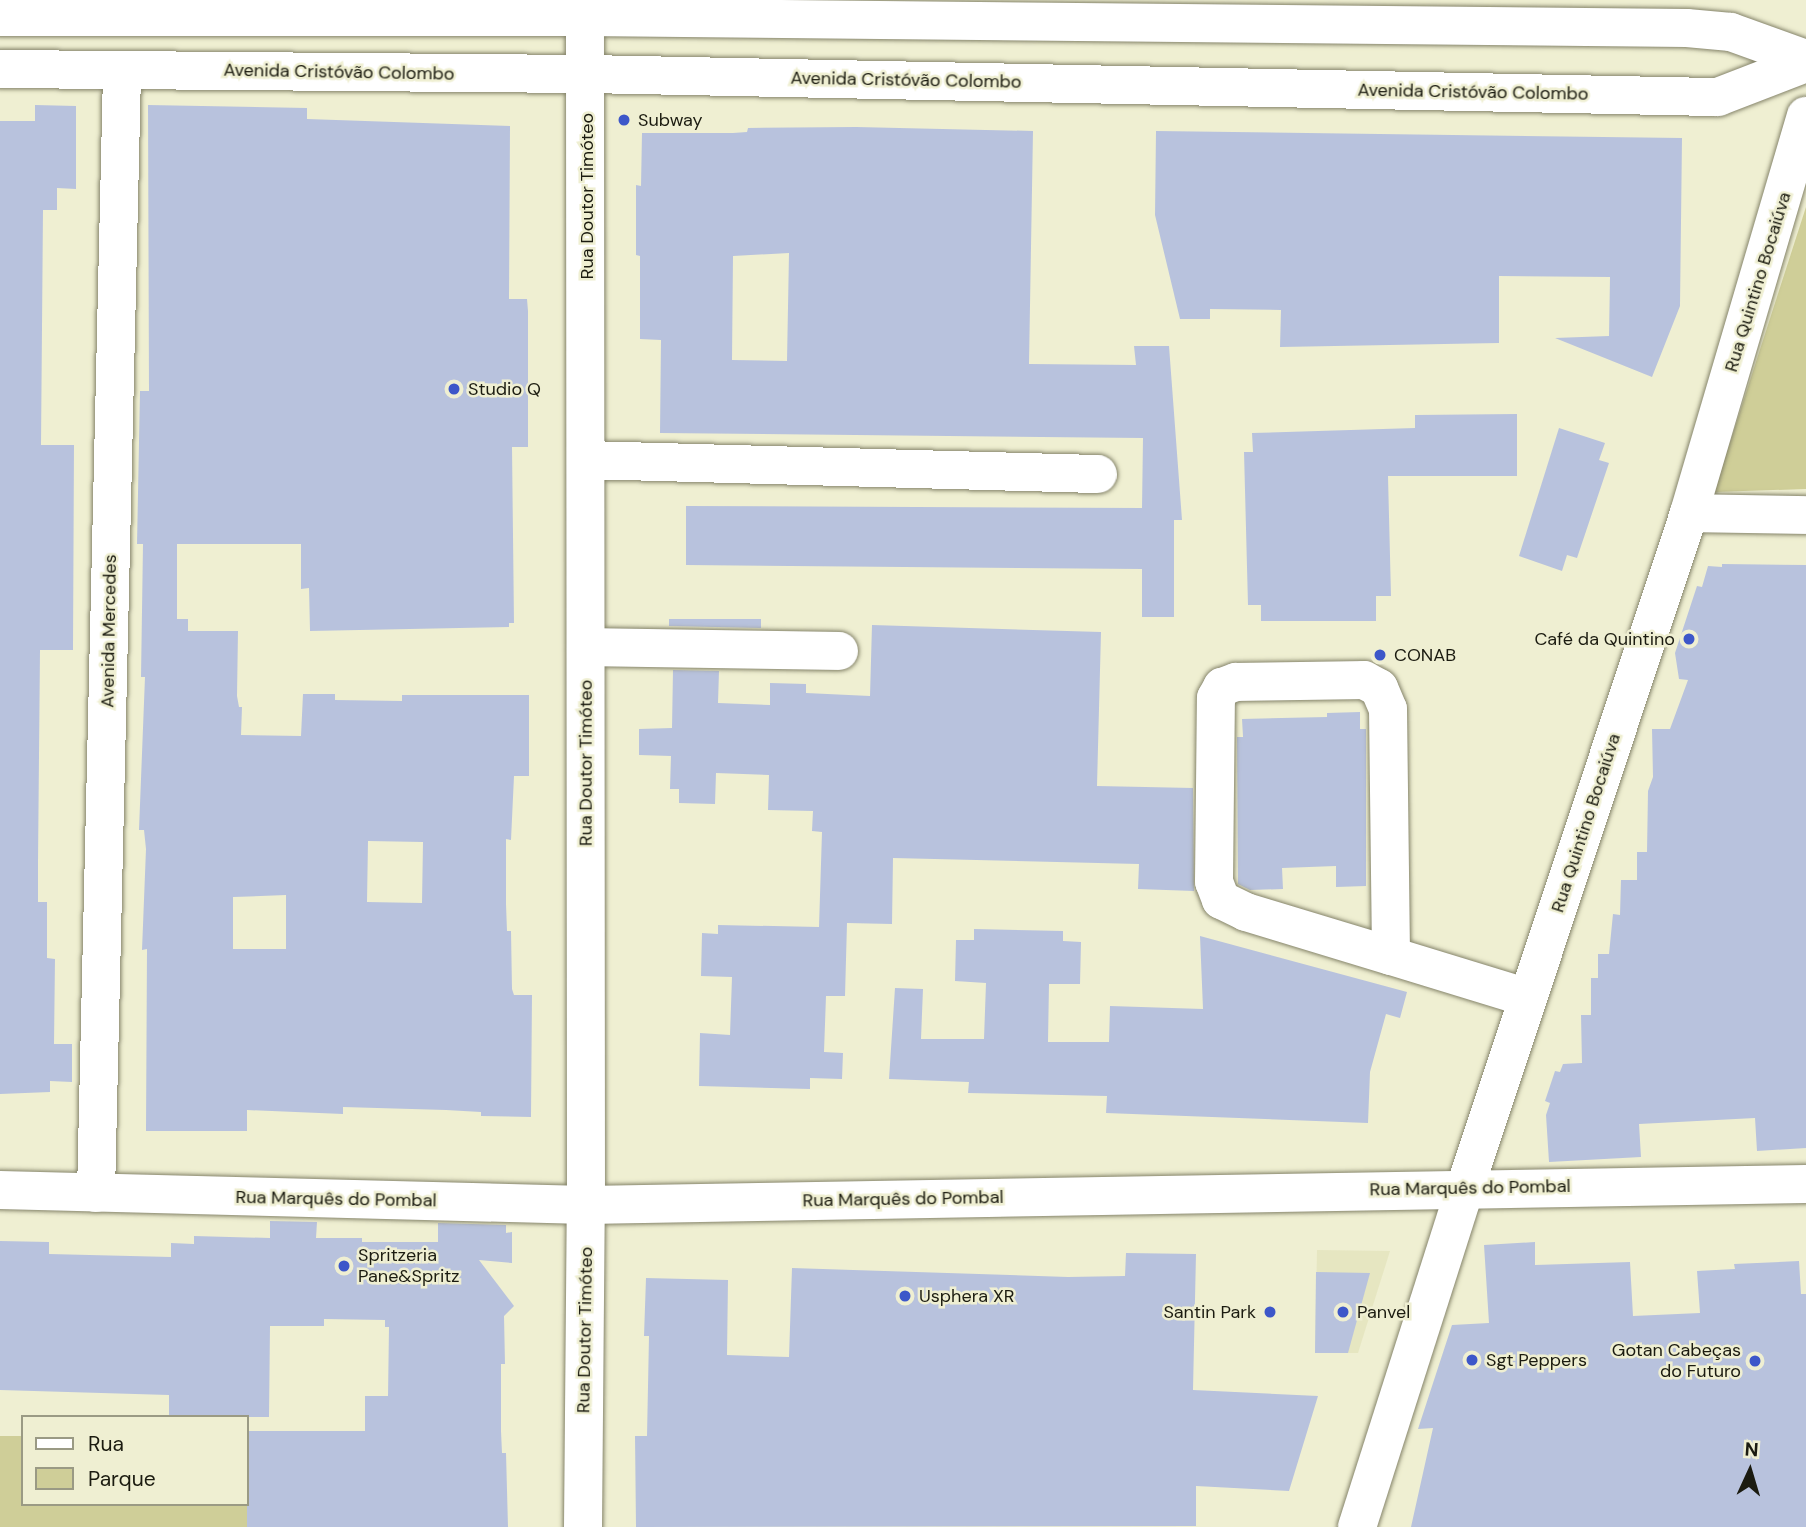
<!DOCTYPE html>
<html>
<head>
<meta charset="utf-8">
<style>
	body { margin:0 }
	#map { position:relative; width:1806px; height:1527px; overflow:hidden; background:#efefd2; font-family:"DM Sans",sans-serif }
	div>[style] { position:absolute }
	.built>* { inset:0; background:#e6e6c1 }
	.green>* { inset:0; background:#cfce98 }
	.building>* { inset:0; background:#b8c2dd }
	.roads { filter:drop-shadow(0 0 2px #85846a) drop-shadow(0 0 2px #85846a) }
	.minor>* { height:38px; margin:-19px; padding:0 19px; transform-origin:19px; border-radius:19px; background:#fff }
	.major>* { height:38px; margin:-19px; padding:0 19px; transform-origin:19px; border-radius:19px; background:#fff }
	.dots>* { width:19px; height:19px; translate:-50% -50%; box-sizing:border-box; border:4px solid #efefd2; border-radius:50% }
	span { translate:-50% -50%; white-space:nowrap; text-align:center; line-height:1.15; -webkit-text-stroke:5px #efefd2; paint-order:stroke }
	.street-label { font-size:18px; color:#1b1b10 }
	.poi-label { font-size:18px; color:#1b1b10 }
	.left { translate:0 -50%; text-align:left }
	.right { translate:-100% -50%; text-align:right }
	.legend { position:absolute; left:21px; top:1415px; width:228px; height:91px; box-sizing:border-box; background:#efefd2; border:2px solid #9a9a84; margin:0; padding:9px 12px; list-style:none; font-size:21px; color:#1b1b10 }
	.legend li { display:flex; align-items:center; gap:14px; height:35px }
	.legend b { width:35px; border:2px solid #9a9a84 }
	.north { position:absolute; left:1715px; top:1436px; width:70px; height:70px; -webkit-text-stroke:5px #efefd2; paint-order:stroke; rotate:4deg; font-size:19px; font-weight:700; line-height:28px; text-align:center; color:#1b1b10 }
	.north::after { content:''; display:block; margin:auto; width:24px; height:32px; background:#1b1b10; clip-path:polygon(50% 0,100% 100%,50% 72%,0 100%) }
</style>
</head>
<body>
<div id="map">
	<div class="built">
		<div style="clip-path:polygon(1317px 1250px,1390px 1251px,1358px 1353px,1315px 1353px)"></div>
	</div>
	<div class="green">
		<div style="clip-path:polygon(1806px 207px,1806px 489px,1714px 492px)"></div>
		<div style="clip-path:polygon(0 1436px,23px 1436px,23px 1504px,247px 1504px,247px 1436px,319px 1437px,319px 1527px,0 1527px)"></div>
	</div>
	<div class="building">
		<div style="clip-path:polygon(35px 105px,76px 106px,76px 189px,57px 188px,57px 210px,43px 210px,41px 445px,74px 445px,73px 650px,40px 650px,38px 863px,38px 902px,47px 902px,47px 958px,55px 959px,54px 1044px,72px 1044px,72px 1082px,50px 1081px,50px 1092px,0 1094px,0 121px,35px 121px)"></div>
		<div style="clip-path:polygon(evenodd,148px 105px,307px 108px,307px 119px,510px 126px,509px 299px,527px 299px,528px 311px,528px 447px,512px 447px,514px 623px,509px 623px,509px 627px,310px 631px,309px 588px,301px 589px,301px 544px,177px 544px,177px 619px,188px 619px,188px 631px,238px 631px,237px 696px,239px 707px,242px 707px,241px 735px,301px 736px,303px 694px,335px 694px,335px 700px,402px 701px,402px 695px,529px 695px,529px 776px,514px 776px,511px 840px,506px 839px,506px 904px,507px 931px,511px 931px,512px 989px,514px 995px,532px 995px,531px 1117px,481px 1116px,481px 1112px,446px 1110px,343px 1107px,343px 1114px,247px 1110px,247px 1131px,146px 1131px,147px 949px,142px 950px,146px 849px,144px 830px,139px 830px,145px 677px,141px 677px,143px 544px,137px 544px,140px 391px,149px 391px,148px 105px,368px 841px,423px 842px,422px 903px,367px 902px,368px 841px,148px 105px,286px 895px,286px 949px,233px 949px,233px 897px,286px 895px)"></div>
		<div style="clip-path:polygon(evenodd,856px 127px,1033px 131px,1029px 364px,1136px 365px,1134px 346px,1169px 346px,1182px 520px,1174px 520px,1174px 617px,1142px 617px,1142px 569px,686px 565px,686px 506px,1142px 508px,1143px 438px,660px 433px,661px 340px,640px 339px,640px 256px,636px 255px,636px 185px,641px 186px,642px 133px,733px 133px,747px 132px,748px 128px,856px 127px,789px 253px,787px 361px,732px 360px,733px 256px,789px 253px)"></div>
		<div style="clip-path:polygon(1156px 131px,1682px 138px,1680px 306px,1652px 377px,1555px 338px,1609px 336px,1610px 277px,1499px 276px,1499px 343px,1280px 347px,1281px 310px,1210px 309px,1210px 319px,1180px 319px,1155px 215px)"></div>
		<div style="clip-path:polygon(1517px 414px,1517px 476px,1388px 476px,1391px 596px,1376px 596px,1376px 621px,1261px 621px,1261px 605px,1248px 605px,1244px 452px,1253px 452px,1252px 433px,1415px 428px,1415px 415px)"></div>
		<div style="clip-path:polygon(1559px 428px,1605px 443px,1599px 460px,1609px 463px,1577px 558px,1567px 555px,1562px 571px,1519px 556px)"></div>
		<div style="clip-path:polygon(1722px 564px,1806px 565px,1806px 1148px,1757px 1151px,1755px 1118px,1639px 1124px,1641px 1157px,1549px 1162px,1546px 1115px,1550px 1103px,1545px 1101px,1555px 1071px,1560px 1072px,1563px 1064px,1582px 1063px,1581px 1015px,1591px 1015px,1591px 978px,1598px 978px,1598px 954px,1609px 954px,1613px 914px,1620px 915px,1621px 880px,1637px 880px,1637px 852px,1647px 852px,1648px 791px,1653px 777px,1652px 729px,1670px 729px,1688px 680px,1679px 679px,1675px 653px,1697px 586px,1702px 587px,1708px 566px,1722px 567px)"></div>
		<div style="clip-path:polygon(669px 619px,761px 619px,761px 628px,669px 626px)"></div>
		<div style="clip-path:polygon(872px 625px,1101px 632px,1097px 786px,1193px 788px,1194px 891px,1138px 889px,1139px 864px,893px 858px,892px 924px,847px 923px,845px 996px,826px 996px,824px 1052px,843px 1053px,842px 1079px,810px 1078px,810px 1089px,699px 1086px,700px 1033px,730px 1035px,732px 977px,701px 976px,702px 933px,718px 934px,718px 925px,819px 927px,822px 832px,812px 831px,813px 811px,768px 810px,769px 775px,716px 773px,715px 804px,679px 803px,679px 789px,670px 789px,671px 756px,639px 755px,639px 729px,672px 728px,673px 670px,719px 671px,718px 703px,770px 705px,770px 683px,806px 684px,806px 693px,870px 696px)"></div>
		<div style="clip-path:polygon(1360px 712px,1360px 729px,1366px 729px,1366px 886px,1336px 887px,1336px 866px,1282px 868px,1283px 889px,1250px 890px,1238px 884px,1237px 737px,1243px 737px,1242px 719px,1327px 717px,1327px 713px)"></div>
		<div style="clip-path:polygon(974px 929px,1063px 931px,1063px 941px,1081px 942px,1080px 984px,1049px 984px,1048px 1042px,1109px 1042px,1110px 1006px,1203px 1009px,1200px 936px,1407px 992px,1400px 1018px,1386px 1014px,1370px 1072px,1368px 1123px,1106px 1113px,1107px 1096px,968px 1093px,969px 1082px,889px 1079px,895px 988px,923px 989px,921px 1039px,984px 1039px,986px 983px,955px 981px,956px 940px,974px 940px)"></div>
		<div style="clip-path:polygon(270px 1221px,317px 1222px,316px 1238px,362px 1238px,362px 1242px,438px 1242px,438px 1223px,506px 1225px,506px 1233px,512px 1232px,512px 1263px,479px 1260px,514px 1306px,504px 1316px,505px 1364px,501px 1364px,501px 1431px,502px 1453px,506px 1453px,508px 1527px,247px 1527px,247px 1431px,365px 1431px,365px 1396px,388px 1396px,389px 1327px,385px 1327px,385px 1320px,324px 1319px,324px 1326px,270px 1326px,269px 1417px,169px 1417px,169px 1395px,0 1390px,0 1241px,49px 1242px,49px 1254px,171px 1257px,171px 1243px,194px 1244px,194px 1236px,270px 1238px)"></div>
		<div style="clip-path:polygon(1535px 1242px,1535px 1265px,1630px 1262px,1633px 1316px,1700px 1313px,1697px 1271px,1735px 1269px,1734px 1264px,1799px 1261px,1801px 1294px,1806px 1294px,1806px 1527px,1411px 1527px,1433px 1428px,1418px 1429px,1452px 1325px,1489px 1323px,1484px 1245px)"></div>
		<div style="clip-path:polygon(1126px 1253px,1196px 1254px,1193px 1390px,1318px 1396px,1289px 1491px,1196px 1486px,1196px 1526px,636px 1527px,635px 1436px,647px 1436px,649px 1336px,644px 1336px,646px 1278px,728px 1280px,727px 1355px,789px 1357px,792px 1268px,1068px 1277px,1125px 1276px)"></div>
		<div style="clip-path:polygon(1316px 1272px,1370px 1273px,1348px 1353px,1315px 1353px)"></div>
	</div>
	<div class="roads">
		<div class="minor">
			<div style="left:586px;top:460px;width:512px;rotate:1.57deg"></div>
			<div style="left:1689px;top:513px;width:117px;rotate:1deg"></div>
			<div style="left:586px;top:647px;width:253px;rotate:0.9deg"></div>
			<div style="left:1364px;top:680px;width:17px;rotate:28deg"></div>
			<div style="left:1379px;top:688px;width:23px;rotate:67deg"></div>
			<div style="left:1388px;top:709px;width:247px;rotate:89.3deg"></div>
			<div style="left:1391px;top:956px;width:152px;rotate:-163.1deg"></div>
			<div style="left:1246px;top:912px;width:28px;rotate:-154deg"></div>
			<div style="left:1221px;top:900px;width:19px;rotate:-111deg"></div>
			<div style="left:1214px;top:882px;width:184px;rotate:-89.4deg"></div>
			<div style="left:1216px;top:698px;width:13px;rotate:-61deg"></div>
			<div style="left:1222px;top:687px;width:15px;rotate:-20deg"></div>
			<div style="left:1236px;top:682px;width:128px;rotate:-0.9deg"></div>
			<div style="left:1391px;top:956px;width:143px;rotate:17deg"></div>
			<div style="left:0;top:1190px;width:586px;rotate:1.47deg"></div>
			<div style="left:586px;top:1205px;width:1220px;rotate:-0.99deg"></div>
			<div style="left:96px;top:1193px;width:1123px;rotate:-88.67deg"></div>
			<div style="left:1357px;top:1527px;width:356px;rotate:-72.3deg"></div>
			<div style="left:1465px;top:1188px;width:711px;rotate:-71.64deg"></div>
			<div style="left:1689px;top:513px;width:414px;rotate:-73.6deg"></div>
		</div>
		<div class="major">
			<div style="left:0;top:17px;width:585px"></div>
			<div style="left:585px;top:17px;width:1102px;rotate:0.57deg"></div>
			<div style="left:1687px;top:28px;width:44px;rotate:5.2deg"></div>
			<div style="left:1731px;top:32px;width:80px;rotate:19.8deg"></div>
			<div style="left:0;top:69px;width:587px;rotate:0.49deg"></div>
			<div style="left:587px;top:74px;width:1131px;rotate:1.17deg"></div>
			<div style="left:1718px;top:97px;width:94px;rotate:-21.1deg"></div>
			<div style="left:583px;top:1527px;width:322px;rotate:-89.5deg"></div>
			<div style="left:586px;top:1205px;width:1188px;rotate:-90.05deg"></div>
		</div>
	</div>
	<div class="dots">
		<div style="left:624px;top:120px;background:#3d57c9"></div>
		<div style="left:454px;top:389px;background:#3d57c9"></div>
		<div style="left:1689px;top:639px;background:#3d57c9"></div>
		<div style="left:1380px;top:655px;background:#3d57c9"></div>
		<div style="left:344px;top:1266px;background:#3d57c9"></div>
		<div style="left:905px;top:1296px;background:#3d57c9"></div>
		<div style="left:1270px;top:1312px;background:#3d57c9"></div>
		<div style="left:1343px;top:1312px;background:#3d57c9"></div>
		<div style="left:1472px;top:1360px;background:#3d57c9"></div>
		<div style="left:1755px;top:1361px;background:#3d57c9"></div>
	</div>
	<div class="street-label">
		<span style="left:339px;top:72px;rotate:1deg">Avenida Cristóvão Colombo</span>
		<span style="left:906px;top:80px;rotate:1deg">Avenida Cristóvão Colombo</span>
		<span style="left:1473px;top:92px;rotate:1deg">Avenida Cristóvão Colombo</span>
		<span style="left:587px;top:196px;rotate:-90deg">Rua Doutor Timóteo</span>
		<span style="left:1758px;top:282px;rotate:-73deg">Rua Quintino Bocaiúva</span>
		<span style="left:109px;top:631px;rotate:-89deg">Avenida Mercedes</span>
		<span style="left:586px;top:763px;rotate:-90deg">Rua Doutor Timóteo</span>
		<span style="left:1586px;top:823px;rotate:-72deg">Rua Quintino Bocaiúva</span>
		<span style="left:1470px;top:1188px;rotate:-1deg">Rua Marquês do Pombal</span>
		<span style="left:336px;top:1199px;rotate:1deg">Rua Marquês do Pombal</span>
		<span style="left:903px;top:1199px;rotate:-1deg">Rua Marquês do Pombal</span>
		<span style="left:585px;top:1330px;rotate:-89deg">Rua Doutor Timóteo</span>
	</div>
	<div class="poi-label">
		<span class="left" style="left:638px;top:120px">Subway</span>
		<span class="left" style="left:468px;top:389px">Studio Q</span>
		<span class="right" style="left:1675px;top:639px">Café da Quintino</span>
		<span class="left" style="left:1394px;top:655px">CONAB</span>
		<span class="left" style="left:358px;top:1266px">Spritzeria<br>Pane&amp;Spritz</span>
		<span class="left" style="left:919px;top:1296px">Usphera XR</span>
		<span class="right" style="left:1256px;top:1312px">Santin Park</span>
		<span class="left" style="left:1357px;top:1312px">Panvel</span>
		<span class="right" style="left:1741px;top:1361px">Gotan Cabeças<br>do Futuro</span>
		<span class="left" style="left:1486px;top:1360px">Sgt Peppers</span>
	</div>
	<ul class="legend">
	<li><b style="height:9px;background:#fff"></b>Rua</li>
	<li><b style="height:19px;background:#cfce98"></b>Parque</li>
	</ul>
	<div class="north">N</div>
</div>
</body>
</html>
